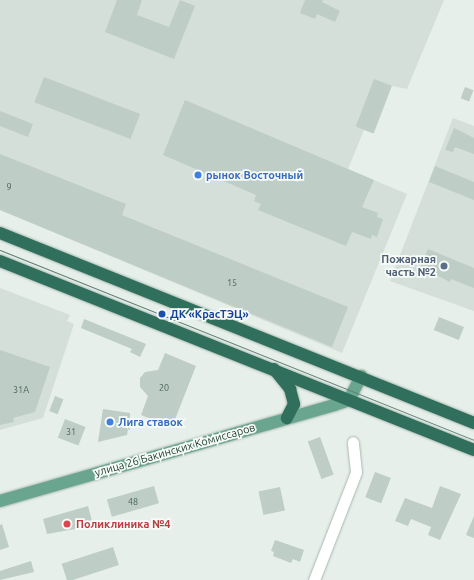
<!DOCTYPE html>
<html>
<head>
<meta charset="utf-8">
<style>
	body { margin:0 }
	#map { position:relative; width:474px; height:580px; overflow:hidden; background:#e6efea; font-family:Ubuntu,sans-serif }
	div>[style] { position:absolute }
	.built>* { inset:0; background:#d4dfd9 }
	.building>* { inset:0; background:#becdc5; transform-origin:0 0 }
	.roads { filter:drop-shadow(0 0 1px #a8b8b1) drop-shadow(0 0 1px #a8b8b1) }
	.minor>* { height:11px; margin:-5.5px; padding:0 5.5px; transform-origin:5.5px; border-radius:5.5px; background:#fff }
	.major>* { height:12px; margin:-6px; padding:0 6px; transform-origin:6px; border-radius:6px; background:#6aa58f }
	.highway>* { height:12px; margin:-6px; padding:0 6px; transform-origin:6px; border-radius:6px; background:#2f6f5b }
	.tram>* { height:1px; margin:-0.5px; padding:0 0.5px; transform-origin:0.5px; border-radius:0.5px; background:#5f7d72 }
	.dots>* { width:11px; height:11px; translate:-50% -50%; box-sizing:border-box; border:2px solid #f7fbf8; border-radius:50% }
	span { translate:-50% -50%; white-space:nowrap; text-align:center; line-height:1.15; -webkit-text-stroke:3.5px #f7fbf8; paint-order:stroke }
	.number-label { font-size:9px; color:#4a655a }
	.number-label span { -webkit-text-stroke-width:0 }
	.shop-label { font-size:11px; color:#366cbe; font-weight:700 }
	.left { translate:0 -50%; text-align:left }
	.service-label { font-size:11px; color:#4e5e75; font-weight:700 }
	.right { translate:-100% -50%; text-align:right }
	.transit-label { font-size:11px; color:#164399; font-weight:700 }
	.street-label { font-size:11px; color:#244237 }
	.health-label { font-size:11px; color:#be3a42; font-weight:700 }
</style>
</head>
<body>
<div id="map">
	<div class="built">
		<div style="clip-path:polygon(0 0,444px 0,407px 89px,392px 86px,374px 133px,364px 130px,348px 169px,407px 194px,342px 353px,0 210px)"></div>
		<div style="clip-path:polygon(453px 118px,474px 126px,474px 311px,390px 281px)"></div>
		<div style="clip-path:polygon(0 288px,70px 315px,67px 321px,74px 324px,43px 418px,0 430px)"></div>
	</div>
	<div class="building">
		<div style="clip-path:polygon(117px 0,142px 0,137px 15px,169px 27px,180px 0,195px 6px,174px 59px,105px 32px)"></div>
		<div style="clip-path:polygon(305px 0,323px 0,322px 2px,340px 11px,335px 22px,317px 14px,315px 19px,300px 13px)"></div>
		<div style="left:44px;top:77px;width:103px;height:27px;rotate:21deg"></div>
		<div style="left:374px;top:79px;width:19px;height:51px;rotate:21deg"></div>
		<div style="left:465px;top:87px;width:9px;height:12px;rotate:21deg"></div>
		<div style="clip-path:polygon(185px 100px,374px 180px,362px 207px,378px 213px,377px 217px,383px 219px,377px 237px,372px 235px,371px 239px,352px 232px,346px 246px,258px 210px,261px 204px,254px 201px,256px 195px,163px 155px)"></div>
		<div style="clip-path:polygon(0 111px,33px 124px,28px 137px,0 126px)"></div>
		<div style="clip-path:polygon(454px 128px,474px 138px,474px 154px,455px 147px,453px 152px,445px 150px)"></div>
		<div style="clip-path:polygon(0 154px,126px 204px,122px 215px,348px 307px,332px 347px,0 210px)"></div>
		<div style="clip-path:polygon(435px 166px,474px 182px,474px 200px,429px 182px)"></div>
		<div style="clip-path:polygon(428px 249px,474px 268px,474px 288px,451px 279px,450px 282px,420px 267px)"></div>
		<div style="left:439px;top:317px;width:27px;height:14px;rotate:22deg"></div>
		<div style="clip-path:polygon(84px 319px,146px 344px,140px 357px,130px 352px,132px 349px,81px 328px)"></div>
		<div style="clip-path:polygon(0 350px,50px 367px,35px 412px,13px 418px,14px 422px,0 425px)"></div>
		<div style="clip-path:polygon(165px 353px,196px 366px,172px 427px,141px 415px,148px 396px,140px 387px,140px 378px,145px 372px,158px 370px)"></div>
		<div style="left:55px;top:396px;width:9px;height:16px;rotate:21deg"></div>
		<div style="clip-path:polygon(103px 409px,130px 413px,130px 430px,128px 429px,127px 435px,98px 442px)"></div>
		<div style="left:65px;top:419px;width:22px;height:20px;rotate:21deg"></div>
		<div style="left:320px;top:437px;width:40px;height:13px;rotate:70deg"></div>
		<div style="left:375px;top:472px;width:17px;height:27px;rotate:21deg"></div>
		<div style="left:154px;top:486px;width:18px;height:49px;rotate:74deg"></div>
		<div style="clip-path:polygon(440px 486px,461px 494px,440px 540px,428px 535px,431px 527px,411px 519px,408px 526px,395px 521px,405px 498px,432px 508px)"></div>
		<div style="left:280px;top:487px;width:24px;height:22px;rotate:78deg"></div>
		<div style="clip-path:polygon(88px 506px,92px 521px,80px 524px,81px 528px,47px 534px,43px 519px)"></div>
		<div style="clip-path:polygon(474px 516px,474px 538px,466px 535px)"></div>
		<div style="clip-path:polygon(2px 524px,9px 547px,0 550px,0 525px)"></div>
		<div style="clip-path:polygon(275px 540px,304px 550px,300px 562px,293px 559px,291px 563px,273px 556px,274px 552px,271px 551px)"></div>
		<div style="left:113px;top:547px;width:19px;height:54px;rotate:72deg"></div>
		<div style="clip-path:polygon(31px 561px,34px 572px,0 580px,0 571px)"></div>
	</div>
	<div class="roads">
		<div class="minor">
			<div style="left:314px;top:580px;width:116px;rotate:-68.7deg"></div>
			<div style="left:356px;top:472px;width:30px;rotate:-96deg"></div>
		</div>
		<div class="major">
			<div style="left:0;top:501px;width:348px;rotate:-16deg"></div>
			<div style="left:334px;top:405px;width:16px;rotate:-18deg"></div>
			<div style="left:349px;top:400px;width:27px;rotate:-63deg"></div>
		</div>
		<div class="highway">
			<div style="left:0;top:233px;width:511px;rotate:21.84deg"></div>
			<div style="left:0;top:261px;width:510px;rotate:21.74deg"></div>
			<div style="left:274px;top:369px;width:26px;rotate:51deg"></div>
			<div style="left:290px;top:389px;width:16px;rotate:75deg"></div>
			<div style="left:294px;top:404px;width:16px;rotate:117deg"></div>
		</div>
	</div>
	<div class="tram">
		<div style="left:0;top:250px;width:511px;rotate:21.84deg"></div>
	</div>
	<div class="dots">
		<div style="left:198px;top:175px;background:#3f7fe0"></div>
		<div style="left:444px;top:266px;background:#5c6f8a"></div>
		<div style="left:162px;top:314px;background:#1a4fb4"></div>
		<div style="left:110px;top:422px;background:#3f7fe0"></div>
		<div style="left:67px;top:524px;background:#e0444e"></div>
	</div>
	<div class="number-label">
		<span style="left:9px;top:187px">9</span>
		<span style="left:232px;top:283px">15</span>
		<span style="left:164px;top:388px">20</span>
		<span style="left:21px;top:390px">31А</span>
		<span style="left:71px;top:432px">31</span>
		<span style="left:133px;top:502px">48</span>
	</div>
	<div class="shop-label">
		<span class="left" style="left:206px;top:175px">рынок Восточный</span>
		<span class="left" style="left:118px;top:422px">Лига ставок</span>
	</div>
	<div class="service-label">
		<span class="right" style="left:436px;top:266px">Пожарная<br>часть №2</span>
	</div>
	<div class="transit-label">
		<span class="left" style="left:170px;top:314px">ДК «КрасТЭЦ»</span>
	</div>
	<div class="street-label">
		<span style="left:175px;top:450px;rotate:-16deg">улица 26 Бакинских Комиссаров</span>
	</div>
	<div class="health-label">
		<span class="left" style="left:76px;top:524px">Поликлиника №4</span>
	</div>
</div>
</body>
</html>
